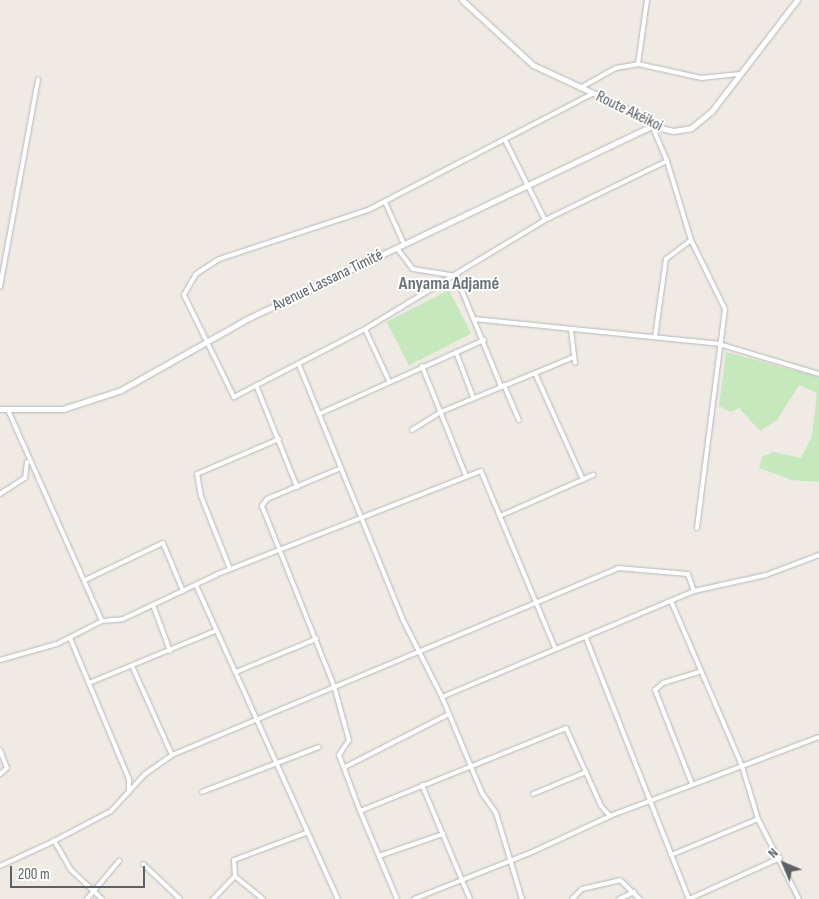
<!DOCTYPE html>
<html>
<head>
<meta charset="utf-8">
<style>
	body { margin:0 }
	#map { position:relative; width:819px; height:899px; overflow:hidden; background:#efeae3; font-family:"Sofia Sans Condensed",sans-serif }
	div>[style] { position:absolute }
	.green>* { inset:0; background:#c5e9bd; transform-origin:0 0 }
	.roads { filter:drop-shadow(0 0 1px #b4b8bb) drop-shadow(0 0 1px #b4b8bb) }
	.minor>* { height:4px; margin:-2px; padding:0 2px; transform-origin:2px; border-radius:2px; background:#fff }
	.tertiary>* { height:5px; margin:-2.5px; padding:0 2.5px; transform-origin:2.5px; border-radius:2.5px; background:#fff }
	span { translate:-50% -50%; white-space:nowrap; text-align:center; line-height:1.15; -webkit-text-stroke:4px #fff; paint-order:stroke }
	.street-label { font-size:16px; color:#5b6165 }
	.neighbourhood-label { font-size:18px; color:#6c7377; font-weight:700 }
	.north { position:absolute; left:759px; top:839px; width:50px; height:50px; -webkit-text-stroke:4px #fff; paint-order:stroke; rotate:315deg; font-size:14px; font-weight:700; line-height:20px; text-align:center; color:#5b6165 }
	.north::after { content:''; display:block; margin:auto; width:18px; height:22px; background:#5b6165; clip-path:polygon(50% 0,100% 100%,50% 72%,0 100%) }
	.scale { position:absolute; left:10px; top:866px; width:135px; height:22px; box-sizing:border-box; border:2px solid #5b6165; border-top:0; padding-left:6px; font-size:15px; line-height:18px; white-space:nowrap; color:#5b6165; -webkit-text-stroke:4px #fff; paint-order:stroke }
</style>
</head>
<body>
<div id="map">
	<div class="green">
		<div style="left:449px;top:290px;width:49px;height:70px;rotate:63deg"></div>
		<div style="clip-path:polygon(726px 352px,819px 377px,819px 482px,792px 480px,759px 468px,762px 457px,773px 452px,801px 458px,812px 436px,817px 393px,799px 385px,777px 420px,760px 431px,739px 408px,731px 412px,719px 406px)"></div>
	</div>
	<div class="roads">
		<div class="minor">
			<div style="left:638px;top:64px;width:65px;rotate:-82deg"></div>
			<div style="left:580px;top:88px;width:41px;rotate:-29.1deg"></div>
			<div style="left:616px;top:68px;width:22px;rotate:-10deg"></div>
			<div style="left:638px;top:64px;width:65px;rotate:12.5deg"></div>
			<div style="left:701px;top:78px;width:37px;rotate:-6deg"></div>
			<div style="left:592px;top:94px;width:252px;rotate:152.6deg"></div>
			<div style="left:368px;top:210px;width:157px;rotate:161.8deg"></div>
			<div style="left:219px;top:259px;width:27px;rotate:147deg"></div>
			<div style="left:196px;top:274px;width:24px;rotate:120deg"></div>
			<div style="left:184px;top:295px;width:114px;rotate:63.9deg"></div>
			<div style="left:234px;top:397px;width:148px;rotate:-27.4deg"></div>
			<div style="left:365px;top:329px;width:210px;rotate:-31.2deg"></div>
			<div style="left:545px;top:220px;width:136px;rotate:-25.8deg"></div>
			<div style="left:667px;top:161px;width:38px;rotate:-113deg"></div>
			<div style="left:505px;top:140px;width:89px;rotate:63.4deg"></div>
			<div style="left:667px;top:161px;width:83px;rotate:73.1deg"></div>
			<div style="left:691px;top:240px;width:77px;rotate:63.8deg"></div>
			<div style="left:725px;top:309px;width:221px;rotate:97.3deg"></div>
			<div style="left:385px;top:202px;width:46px;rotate:65.7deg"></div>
			<div style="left:397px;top:248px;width:26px;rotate:53deg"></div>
			<div style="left:413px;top:269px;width:44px;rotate:9.2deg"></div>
			<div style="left:456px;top:276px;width:119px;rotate:67.8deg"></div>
			<div style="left:0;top:287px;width:211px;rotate:-79.6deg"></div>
			<div style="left:474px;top:319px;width:246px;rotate:5.8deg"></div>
			<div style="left:719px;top:344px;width:104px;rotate:16.7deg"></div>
			<div style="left:365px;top:329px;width:57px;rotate:65.2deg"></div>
			<div style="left:571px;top:330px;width:33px;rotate:83deg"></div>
			<div style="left:655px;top:337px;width:79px;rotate:-82deg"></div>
			<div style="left:666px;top:259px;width:31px;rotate:-37deg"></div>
			<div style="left:456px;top:352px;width:48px;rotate:69.3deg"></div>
			<div style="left:299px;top:365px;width:273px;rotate:67.8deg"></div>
			<div style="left:402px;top:618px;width:89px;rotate:63.1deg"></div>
			<div style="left:442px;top:697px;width:104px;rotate:67.4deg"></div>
			<div style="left:482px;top:793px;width:24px;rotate:55deg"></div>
			<div style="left:496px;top:813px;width:90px;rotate:73.2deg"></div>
			<div style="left:422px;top:366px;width:118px;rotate:68.2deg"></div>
			<div style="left:535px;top:373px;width:117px;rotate:65.8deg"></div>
			<div style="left:256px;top:385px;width:110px;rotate:68.1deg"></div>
			<div style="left:504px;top:385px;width:38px;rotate:67deg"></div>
			<div style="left:8px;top:410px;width:231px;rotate:66deg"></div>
			<div style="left:319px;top:414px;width:181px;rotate:-24.2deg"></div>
			<div style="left:412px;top:430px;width:36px;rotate:-32deg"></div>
			<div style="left:443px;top:411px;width:142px;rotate:-22.4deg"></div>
			<div style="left:341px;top:468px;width:80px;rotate:157.3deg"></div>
			<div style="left:267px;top:499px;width:9px;rotate:126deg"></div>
			<div style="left:262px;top:506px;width:194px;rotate:68.2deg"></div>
			<div style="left:334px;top:686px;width:56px;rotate:74.5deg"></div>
			<div style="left:349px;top:740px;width:18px;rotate:124deg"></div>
			<div style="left:339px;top:755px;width:60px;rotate:69.4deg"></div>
			<div style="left:360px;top:811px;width:222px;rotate:-21.9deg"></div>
			<div style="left:566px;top:728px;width:85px;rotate:65.8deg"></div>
			<div style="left:601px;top:806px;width:13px;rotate:48deg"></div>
			<div style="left:0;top:494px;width:30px;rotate:-33deg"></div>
			<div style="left:25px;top:478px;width:16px;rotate:-83deg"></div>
			<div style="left:500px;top:516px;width:102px;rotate:-23.8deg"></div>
			<div style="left:230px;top:569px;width:79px;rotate:-111.7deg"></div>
			<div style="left:201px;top:496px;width:22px;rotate:-100deg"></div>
			<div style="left:197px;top:474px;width:89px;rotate:-23.1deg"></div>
			<div style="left:85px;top:580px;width:86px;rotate:-25.4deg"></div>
			<div style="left:163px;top:543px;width:52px;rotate:67.4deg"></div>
			<div style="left:196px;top:585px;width:345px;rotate:65.7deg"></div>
			<div style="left:671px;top:601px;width:180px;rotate:66.7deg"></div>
			<div style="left:742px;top:766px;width:55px;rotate:73.2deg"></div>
			<div style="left:758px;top:819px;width:90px;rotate:62.9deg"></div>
			<div style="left:153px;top:605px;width:49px;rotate:69.7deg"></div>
			<div style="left:70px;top:638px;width:153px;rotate:67.3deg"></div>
			<div style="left:129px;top:779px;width:13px;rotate:90deg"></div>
			<div style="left:586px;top:638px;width:281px;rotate:68.5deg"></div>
			<div style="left:0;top:660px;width:59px;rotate:-15.7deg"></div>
			<div style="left:57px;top:644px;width:51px;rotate:-27.1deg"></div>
			<div style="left:102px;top:621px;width:21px;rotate:-5deg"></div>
			<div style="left:123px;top:619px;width:105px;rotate:-25.3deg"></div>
			<div style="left:218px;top:574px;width:282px;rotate:-21.4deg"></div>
			<div style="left:481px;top:471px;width:192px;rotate:67.3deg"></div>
			<div style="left:133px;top:668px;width:95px;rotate:65.9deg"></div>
			<div style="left:236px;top:672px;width:87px;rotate:-22.4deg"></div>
			<div style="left:89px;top:683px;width:136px;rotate:-22.4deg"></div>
			<div style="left:442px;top:697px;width:273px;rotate:-22.8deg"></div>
			<div style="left:694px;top:591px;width:74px;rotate:-12.5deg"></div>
			<div style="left:766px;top:575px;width:57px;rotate:-20.7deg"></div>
			<div style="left:0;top:750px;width:19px;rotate:69deg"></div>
			<div style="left:7px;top:768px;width:9px;rotate:139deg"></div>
			<div style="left:345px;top:767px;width:117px;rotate:-27deg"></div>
			<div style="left:692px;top:784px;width:101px;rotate:-111.5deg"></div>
			<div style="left:655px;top:690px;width:11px;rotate:-41deg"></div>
			<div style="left:663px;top:683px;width:37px;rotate:-17deg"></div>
			<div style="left:422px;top:785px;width:124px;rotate:67.2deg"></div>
			<div style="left:202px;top:792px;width:125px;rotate:-21deg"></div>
			<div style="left:533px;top:794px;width:57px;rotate:-22.5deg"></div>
			<div style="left:360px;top:811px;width:95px;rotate:67.2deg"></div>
			<div style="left:671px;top:855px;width:94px;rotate:-22.5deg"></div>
			<div style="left:379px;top:856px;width:68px;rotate:-19deg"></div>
			<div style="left:143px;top:864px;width:51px;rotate:43.4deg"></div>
			<div style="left:0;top:866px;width:60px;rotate:-24.8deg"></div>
			<div style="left:87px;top:899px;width:50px;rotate:-49.9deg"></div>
			<div style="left:102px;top:899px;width:42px;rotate:-136.9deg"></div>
			<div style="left:71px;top:870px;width:34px;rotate:-120deg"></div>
			<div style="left:54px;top:841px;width:64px;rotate:-27.8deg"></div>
			<div style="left:111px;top:811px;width:50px;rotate:-47.4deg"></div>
			<div style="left:145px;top:774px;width:33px;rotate:-35deg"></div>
			<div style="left:172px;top:755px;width:484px;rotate:-22.7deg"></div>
			<div style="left:618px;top:568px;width:70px;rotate:4.9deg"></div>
			<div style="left:688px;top:574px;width:18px;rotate:71deg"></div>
			<div style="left:213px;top:899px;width:32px;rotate:-46deg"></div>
			<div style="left:263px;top:899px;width:36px;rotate:-141deg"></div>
			<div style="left:235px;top:876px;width:16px;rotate:-94deg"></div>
			<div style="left:234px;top:860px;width:77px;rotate:-20.6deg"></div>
			<div style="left:414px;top:899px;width:125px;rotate:-21.6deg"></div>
			<div style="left:530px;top:853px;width:88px;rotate:-24.8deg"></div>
			<div style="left:610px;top:816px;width:223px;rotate:-20.7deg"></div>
			<div style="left:572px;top:899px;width:14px;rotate:-45deg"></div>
			<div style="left:582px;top:889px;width:39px;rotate:-13deg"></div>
			<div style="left:620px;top:880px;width:28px;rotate:44deg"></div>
			<div style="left:619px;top:899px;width:17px;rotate:-25deg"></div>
			<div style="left:689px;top:899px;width:100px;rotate:-24.3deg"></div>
		</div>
		<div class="tertiary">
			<div style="left:462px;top:0;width:96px;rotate:42.5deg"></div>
			<div style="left:533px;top:65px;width:109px;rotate:24.9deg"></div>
			<div style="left:632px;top:111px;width:25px;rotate:37deg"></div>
			<div style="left:652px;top:126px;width:22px;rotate:13deg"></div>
			<div style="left:673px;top:131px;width:18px;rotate:-9deg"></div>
			<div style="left:691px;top:128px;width:26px;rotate:-39deg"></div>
			<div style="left:711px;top:112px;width:141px;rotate:-52.5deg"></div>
			<div style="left:0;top:409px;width:63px"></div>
			<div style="left:63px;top:409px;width:61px;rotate:-18.1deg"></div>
			<div style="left:121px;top:390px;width:142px;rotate:-29.4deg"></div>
			<div style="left:245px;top:320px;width:451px;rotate:-25.5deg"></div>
		</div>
	</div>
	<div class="street-label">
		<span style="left:629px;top:112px;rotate:26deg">Route Akéikoi</span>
		<span style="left:328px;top:281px;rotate:-26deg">Avenue Lassana Timité</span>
	</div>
	<div class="neighbourhood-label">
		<span style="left:449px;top:284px">Anyama Adjamé</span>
	</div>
	<div class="north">N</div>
	<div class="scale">200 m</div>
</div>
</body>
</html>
